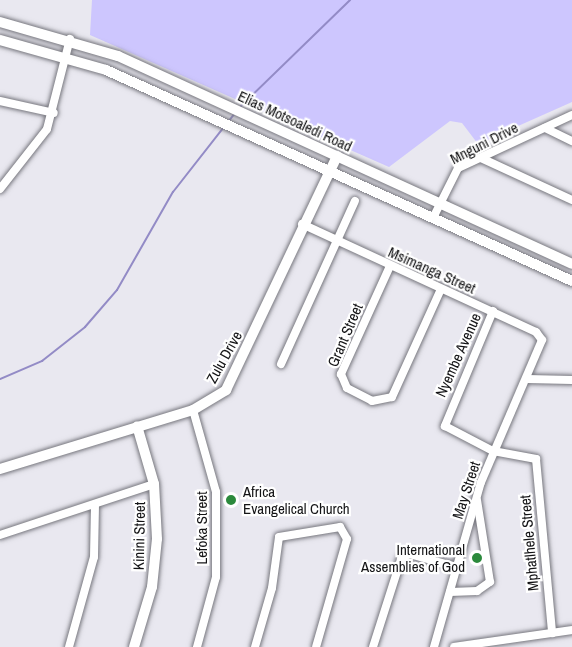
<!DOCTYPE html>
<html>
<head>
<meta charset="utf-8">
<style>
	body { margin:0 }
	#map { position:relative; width:572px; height:647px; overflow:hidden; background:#e9e8f0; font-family:"Archivo Narrow",sans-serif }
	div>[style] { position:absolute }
	.green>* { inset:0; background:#cdc6fe }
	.stream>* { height:2px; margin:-1px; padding:0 1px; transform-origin:1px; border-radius:1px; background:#938bc6 }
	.roads { filter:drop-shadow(0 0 2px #77777e) drop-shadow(0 0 2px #77777e) }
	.street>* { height:8px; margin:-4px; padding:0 4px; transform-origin:4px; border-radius:4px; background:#fff }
	.secondary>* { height:10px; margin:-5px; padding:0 5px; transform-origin:5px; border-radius:5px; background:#fff }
	.dots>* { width:16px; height:16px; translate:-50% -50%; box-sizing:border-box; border:3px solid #fff; border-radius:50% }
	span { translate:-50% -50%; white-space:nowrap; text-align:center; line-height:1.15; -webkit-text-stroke:4.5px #fff; paint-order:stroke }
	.street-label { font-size:15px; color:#141416 }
	.poi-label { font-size:15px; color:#141416 }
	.left { translate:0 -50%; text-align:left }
	.right { translate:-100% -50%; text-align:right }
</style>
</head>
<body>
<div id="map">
	<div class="green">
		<div style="clip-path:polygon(92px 0,572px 0,572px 102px,478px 144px,462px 123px,450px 121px,389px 167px,90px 35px)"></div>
	</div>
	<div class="stream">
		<div style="left:239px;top:108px;width:155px;rotate:-44.2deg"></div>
		<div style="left:228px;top:122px;width:11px;rotate:-52deg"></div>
		<div style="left:0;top:379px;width:46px;rotate:-23.2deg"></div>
		<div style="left:42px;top:361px;width:55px;rotate:-38.3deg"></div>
		<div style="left:85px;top:327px;width:49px;rotate:-49.1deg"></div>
		<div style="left:117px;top:290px;width:113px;rotate:-60.3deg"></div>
		<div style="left:173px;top:192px;width:83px;rotate:-51.9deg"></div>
	</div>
	<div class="roads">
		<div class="street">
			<div style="left:0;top:101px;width:55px;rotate:12.5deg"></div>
			<div style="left:545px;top:128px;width:30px;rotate:26deg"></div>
			<div style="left:481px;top:158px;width:100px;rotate:24.8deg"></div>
			<div style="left:0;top:189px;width:76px;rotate:-51.9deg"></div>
			<div style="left:47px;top:129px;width:93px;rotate:-75.7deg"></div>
			<div style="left:433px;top:218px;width:56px;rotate:-63.4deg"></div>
			<div style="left:458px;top:168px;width:126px;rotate:-24.9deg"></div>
			<div style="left:302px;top:224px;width:258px;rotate:24.8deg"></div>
			<div style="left:536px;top:332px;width:10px;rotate:53deg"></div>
			<div style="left:542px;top:340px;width:155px;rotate:113.2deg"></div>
			<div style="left:481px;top:482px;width:172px;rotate:105.9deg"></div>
			<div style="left:390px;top:266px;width:119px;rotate:114.4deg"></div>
			<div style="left:341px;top:374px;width:15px;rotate:67deg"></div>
			<div style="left:347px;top:388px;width:28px;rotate:27deg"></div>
			<div style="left:372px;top:401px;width:20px;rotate:-11deg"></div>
			<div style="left:392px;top:397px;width:119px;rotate:-65.6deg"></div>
			<div style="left:493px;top:311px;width:125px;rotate:112.7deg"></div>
			<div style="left:445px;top:426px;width:54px;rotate:27.5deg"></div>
			<div style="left:493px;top:451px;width:44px;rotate:10.5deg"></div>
			<div style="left:536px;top:459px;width:175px;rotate:84.7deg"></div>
			<div style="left:281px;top:364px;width:179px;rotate:-65.6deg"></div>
			<div style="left:527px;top:379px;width:45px;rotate:1.3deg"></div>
			<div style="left:193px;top:410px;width:85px;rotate:74.3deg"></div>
			<div style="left:216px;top:492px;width:85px;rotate:90deg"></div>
			<div style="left:216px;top:577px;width:73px;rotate:105.2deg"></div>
			<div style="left:0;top:535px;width:162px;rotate:-18.3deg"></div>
			<div style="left:450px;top:592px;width:27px;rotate:-2deg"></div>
			<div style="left:477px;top:591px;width:16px;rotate:-35deg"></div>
			<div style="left:490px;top:582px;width:83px;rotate:-99deg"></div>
			<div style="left:69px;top:647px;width:93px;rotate:-74.5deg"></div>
			<div style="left:94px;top:557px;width:52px;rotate:-88.9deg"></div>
			<div style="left:255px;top:647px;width:61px;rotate:-73.9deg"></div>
			<div style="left:272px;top:588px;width:51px;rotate:-82.2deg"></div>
			<div style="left:279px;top:537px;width:62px;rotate:-9.3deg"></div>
			<div style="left:340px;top:527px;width:14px;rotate:60deg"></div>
			<div style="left:347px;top:539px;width:112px;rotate:106deg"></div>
			<div style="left:373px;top:647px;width:92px;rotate:-72.3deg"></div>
			<div style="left:401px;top:559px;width:9px;rotate:-32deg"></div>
			<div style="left:409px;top:554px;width:50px;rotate:15.2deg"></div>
			<div style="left:454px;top:647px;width:119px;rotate:-8.2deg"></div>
		</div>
		<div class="secondary">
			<div style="left:0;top:22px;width:123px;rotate:16.1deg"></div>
			<div style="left:118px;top:56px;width:499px;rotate:24.6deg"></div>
			<div style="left:0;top:40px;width:110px;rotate:15.8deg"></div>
			<div style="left:106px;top:70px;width:512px;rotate:24.36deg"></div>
			<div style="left:0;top:469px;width:202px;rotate:-17deg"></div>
			<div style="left:193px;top:410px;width:39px;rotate:-31deg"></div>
			<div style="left:226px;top:390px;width:259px;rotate:-64.6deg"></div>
			<div style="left:134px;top:647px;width:63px;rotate:-73.3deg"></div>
			<div style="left:152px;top:587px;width:48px;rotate:-84.1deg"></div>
			<div style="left:157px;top:539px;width:55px;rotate:-93.1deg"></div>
			<div style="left:154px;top:484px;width:60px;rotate:-106.3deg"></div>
		</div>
	</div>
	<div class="dots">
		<div style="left:231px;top:500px;background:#2b893c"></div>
		<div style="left:477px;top:558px;background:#2b893c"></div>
	</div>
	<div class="street-label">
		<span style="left:295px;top:121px;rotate:25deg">Elias Motsoaledi Road</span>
		<span style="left:484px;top:143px;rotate:-27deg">Mnguni Drive</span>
		<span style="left:432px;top:270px;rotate:24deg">Msimanga Street</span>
		<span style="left:345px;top:335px;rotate:-67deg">Grant Street</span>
		<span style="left:458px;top:355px;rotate:-66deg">Nyembe Avenue</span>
		<span style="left:224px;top:357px;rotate:-61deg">Zulu Drive</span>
		<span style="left:466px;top:490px;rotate:-72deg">May Street</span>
		<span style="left:202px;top:528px;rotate:-90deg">Lefoka Street</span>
		<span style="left:139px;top:536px;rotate:-89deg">Kinini Street</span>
		<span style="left:529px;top:543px;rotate:-95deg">Mphatlhele Street</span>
	</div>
	<div class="poi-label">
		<span class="left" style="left:243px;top:500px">Africa<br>Evangelical Church</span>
		<span class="right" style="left:465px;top:558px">International<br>Assemblies of God</span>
	</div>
</div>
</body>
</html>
